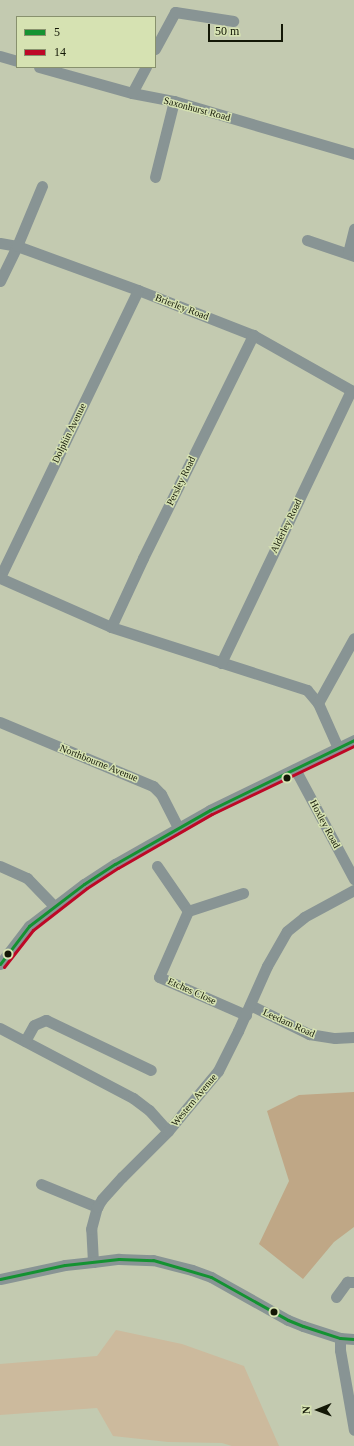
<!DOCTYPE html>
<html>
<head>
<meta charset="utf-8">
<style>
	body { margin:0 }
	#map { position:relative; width:354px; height:1446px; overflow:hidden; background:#c3cab0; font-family:Georgia,serif }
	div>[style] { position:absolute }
	.green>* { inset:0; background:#ccba9d }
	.forest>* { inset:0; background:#bfa786 }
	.minor>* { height:11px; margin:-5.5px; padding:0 5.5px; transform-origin:5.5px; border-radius:5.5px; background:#889494 }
	.bus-1>* { height:3px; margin:-1.5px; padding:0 1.5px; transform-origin:1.5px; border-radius:1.5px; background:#149232 }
	.bus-2>* { height:3px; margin:-1.5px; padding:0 1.5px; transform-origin:1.5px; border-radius:1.5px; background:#be0826 }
	.dots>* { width:11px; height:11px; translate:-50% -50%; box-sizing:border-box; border:2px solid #d6e2b2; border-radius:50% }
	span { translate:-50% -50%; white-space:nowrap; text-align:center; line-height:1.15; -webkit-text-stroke:3px #d6e2b2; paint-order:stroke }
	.street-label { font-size:10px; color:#131706 }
	.legend { position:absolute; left:16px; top:16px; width:140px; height:52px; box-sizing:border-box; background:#d6e2b2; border:1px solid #88916d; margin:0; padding:5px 7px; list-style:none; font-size:12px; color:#131706 }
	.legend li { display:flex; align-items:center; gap:8px; height:20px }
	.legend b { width:20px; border:1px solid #88916d }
	.north { position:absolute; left:298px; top:1390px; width:40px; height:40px; -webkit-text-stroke:3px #d6e2b2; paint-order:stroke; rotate:269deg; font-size:11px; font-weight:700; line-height:16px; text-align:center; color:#131706 }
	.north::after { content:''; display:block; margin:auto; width:14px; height:18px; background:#131706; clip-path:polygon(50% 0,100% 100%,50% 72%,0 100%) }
	.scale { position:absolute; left:208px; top:24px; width:75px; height:18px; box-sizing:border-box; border:2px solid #131706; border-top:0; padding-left:5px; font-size:12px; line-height:14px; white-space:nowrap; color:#131706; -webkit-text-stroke:3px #d6e2b2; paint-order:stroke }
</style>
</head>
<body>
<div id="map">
	<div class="green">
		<div style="clip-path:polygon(116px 1330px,182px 1344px,244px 1366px,279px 1446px,232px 1446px,222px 1443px,168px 1442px,113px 1436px,97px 1408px,0 1415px,0 1364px,97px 1356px)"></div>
	</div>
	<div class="forest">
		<div style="clip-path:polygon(354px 1092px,354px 1227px,334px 1242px,303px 1279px,259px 1244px,289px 1181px,267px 1111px,299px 1095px)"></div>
	</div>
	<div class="minor">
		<div style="left:155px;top:49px;width:42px;rotate:-61.6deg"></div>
		<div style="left:175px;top:12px;width:59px;rotate:8.8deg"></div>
		<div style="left:0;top:56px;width:18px;rotate:16deg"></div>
		<div style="left:39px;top:67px;width:97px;rotate:15.6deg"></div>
		<div style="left:132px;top:93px;width:43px;rotate:10.8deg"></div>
		<div style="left:174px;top:101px;width:188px;rotate:16.4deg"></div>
		<div style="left:132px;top:93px;width:30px;rotate:-62deg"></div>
		<div style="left:155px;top:177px;width:78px;rotate:-76deg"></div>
		<div style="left:307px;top:240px;width:50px;rotate:18.8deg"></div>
		<div style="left:0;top:243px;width:17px;rotate:10deg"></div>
		<div style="left:17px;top:246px;width:129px;rotate:20deg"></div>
		<div style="left:138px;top:290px;width:123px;rotate:21.4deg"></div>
		<div style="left:253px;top:335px;width:116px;rotate:29.4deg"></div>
		<div style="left:348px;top:253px;width:25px;rotate:-76deg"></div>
		<div style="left:0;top:281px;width:39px;rotate:-64deg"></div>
		<div style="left:17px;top:246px;width:65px;rotate:-67.4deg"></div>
		<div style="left:0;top:577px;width:318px;rotate:-64.3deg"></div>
		<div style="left:0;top:578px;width:121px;rotate:23.8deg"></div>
		<div style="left:111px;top:627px;width:206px;rotate:17.8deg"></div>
		<div style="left:307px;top:690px;width:17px;rotate:50deg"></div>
		<div style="left:318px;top:703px;width:49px;rotate:66deg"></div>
		<div style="left:111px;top:627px;width:76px;rotate:-65.1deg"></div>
		<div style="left:143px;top:558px;width:249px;rotate:-63.7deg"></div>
		<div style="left:221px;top:663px;width:302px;rotate:-64.5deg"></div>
		<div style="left:318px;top:703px;width:74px;rotate:-61deg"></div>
		<div style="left:0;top:722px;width:166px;rotate:22.7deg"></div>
		<div style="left:153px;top:786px;width:11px;rotate:45deg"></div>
		<div style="left:161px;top:794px;width:37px;rotate:63deg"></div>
		<div style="left:295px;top:769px;width:125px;rotate:61.8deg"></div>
		<div style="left:0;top:866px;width:30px;rotate:24deg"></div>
		<div style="left:27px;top:878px;width:39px;rotate:46deg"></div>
		<div style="left:157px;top:866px;width:55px;rotate:55.4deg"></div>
		<div style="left:188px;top:911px;width:72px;rotate:113.7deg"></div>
		<div style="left:159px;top:977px;width:95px;rotate:23.6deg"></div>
		<div style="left:188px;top:911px;width:58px;rotate:-18.1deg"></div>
		<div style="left:0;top:964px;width:48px;rotate:-52.7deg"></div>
		<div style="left:29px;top:926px;width:69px;rotate:-37.4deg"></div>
		<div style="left:84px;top:884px;width:37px;rotate:-33deg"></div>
		<div style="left:115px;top:864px;width:109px;rotate:-29.6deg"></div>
		<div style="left:210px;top:810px;width:160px;rotate:-25.9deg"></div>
		<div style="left:250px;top:1005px;width:66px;rotate:26.2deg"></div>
		<div style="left:309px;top:1034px;width:26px;rotate:9deg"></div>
		<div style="left:335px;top:1038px;width:19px;rotate:-3deg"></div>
		<div style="left:0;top:1028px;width:150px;rotate:27.8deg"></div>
		<div style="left:133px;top:1098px;width:20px;rotate:37deg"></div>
		<div style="left:149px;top:1110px;width:28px;rotate:48deg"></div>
		<div style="left:25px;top:1041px;width:18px;rotate:-61deg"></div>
		<div style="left:34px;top:1025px;width:13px;rotate:-23deg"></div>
		<div style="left:46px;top:1020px;width:116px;rotate:25.5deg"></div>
		<div style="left:41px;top:1184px;width:61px;rotate:22.3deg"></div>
		<div style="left:93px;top:1262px;width:33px;rotate:-93deg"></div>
		<div style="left:91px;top:1229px;width:23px;rotate:-75deg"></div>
		<div style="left:97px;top:1207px;width:9px;rotate:-58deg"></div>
		<div style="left:102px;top:1199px;width:30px;rotate:-48deg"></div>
		<div style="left:122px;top:1177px;width:65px;rotate:-45deg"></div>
		<div style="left:168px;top:1131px;width:78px;rotate:-50.2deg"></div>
		<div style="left:218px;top:1071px;width:45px;rotate:-63.4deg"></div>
		<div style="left:238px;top:1031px;width:71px;rotate:-66deg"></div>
		<div style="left:267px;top:966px;width:40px;rotate:-60.3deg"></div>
		<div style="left:287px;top:931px;width:22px;rotate:-39deg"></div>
		<div style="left:304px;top:917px;width:57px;rotate:-28.4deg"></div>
		<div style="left:0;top:1279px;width:66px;rotate:-12.2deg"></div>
		<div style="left:65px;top:1265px;width:28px;rotate:-6deg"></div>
		<div style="left:93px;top:1262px;width:26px;rotate:-7deg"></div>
		<div style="left:119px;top:1259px;width:34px;rotate:2deg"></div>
		<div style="left:153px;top:1260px;width:40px;rotate:14.4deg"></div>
		<div style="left:192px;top:1270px;width:20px;rotate:20deg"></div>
		<div style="left:211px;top:1277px;width:88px;rotate:29.2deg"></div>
		<div style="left:288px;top:1320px;width:16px;rotate:22deg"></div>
		<div style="left:303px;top:1326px;width:39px;rotate:18deg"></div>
		<div style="left:340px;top:1338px;width:14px;rotate:4deg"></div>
		<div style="left:336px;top:1297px;width:19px;rotate:-54deg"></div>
		<div style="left:347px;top:1282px;width:7px"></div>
		<div style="left:340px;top:1338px;width:12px;rotate:90deg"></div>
		<div style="left:340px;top:1350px;width:81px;rotate:80.1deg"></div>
	</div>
	<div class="bus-1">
		<div style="left:0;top:964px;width:48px;rotate:-52.7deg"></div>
		<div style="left:29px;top:926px;width:69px;rotate:-37.4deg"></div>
		<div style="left:84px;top:884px;width:37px;rotate:-33deg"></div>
		<div style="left:115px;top:864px;width:109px;rotate:-29.6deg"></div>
		<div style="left:210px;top:810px;width:160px;rotate:-25.9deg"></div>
		<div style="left:0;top:1279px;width:66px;rotate:-12.2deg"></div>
		<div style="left:65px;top:1265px;width:54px;rotate:-6.3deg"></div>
		<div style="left:119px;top:1259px;width:34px;rotate:2deg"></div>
		<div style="left:153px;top:1260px;width:60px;rotate:16.3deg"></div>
		<div style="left:211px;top:1277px;width:88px;rotate:29.2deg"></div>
		<div style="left:288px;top:1320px;width:16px;rotate:22deg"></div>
		<div style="left:303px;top:1326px;width:39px;rotate:18deg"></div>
		<div style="left:340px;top:1338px;width:14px;rotate:4deg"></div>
	</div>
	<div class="bus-2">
		<div style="left:4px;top:967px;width:47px;rotate:-51.9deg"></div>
		<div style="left:33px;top:930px;width:68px;rotate:-37.9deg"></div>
		<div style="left:87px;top:888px;width:37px;rotate:-33deg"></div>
		<div style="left:118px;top:868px;width:108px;rotate:-29.9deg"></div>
		<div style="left:212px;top:814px;width:157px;rotate:-25.6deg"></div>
	</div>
	<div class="dots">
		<div style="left:287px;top:778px;background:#131706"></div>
		<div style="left:8px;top:954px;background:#131706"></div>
		<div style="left:274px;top:1312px;background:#131706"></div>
	</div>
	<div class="street-label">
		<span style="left:197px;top:109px;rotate:15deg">Saxonhurst Road</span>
		<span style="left:182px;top:307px;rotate:21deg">Brierley Road</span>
		<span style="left:69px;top:433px;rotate:-64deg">Dolphin Avenue</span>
		<span style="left:181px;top:481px;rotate:-64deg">Persley Road</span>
		<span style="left:286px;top:526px;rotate:-64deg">Alderley Road</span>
		<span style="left:99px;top:763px;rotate:22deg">Northbourne Avenue</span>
		<span style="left:325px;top:824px;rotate:62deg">Hoxley Road</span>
		<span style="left:192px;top:991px;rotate:24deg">Etches Close</span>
		<span style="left:289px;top:1023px;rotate:24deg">Leedam Road</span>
		<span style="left:194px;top:1100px;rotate:-50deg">Western Avenue</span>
	</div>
	<ul class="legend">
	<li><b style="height:5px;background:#149232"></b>5</li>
	<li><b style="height:5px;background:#be0826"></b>14</li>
	</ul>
	<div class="north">N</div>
	<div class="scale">50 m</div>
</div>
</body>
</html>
